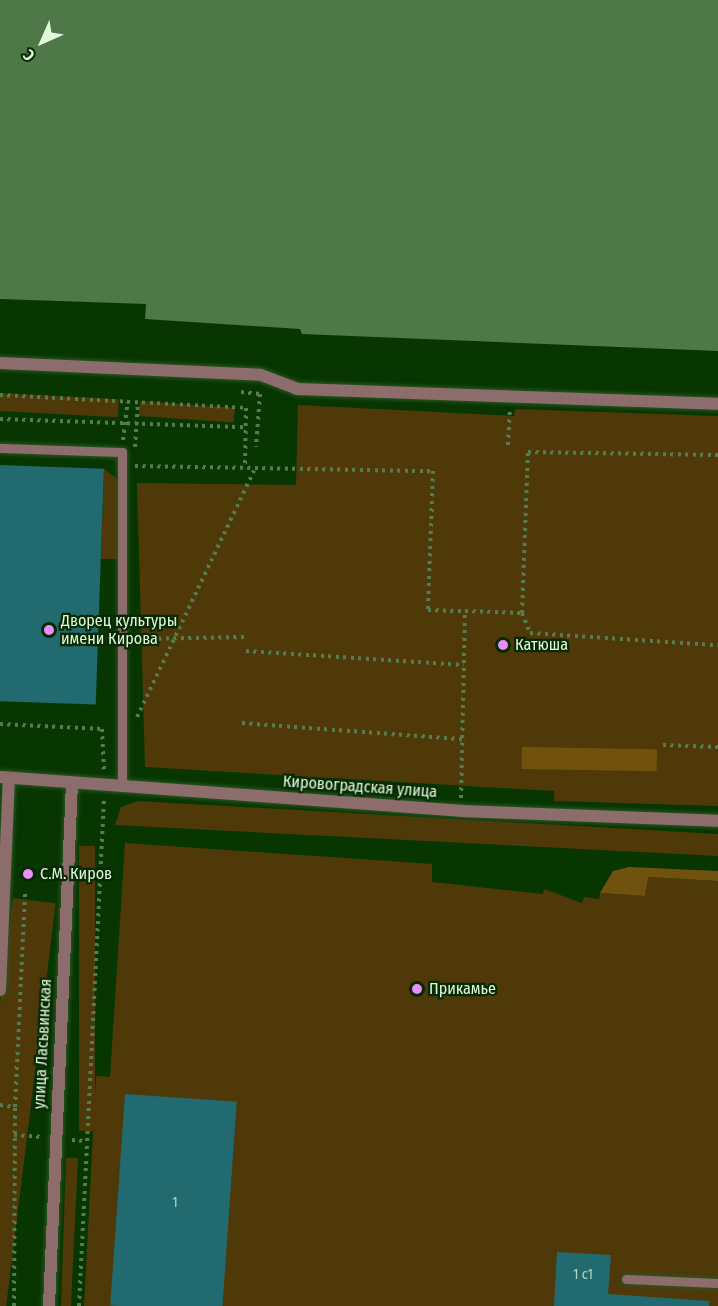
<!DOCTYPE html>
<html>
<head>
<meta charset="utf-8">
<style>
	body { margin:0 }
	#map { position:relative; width:718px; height:1306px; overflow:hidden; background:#073600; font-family:"Fira Sans Condensed",sans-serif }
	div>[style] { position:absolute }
	.green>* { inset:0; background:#503908; transform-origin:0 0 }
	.forest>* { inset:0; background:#71510e; transform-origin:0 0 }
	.water>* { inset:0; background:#4e7847 }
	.building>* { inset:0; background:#216b70; transform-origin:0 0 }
	.path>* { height:4px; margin-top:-2px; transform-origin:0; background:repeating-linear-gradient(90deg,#557c4f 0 3px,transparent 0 7.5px) }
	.roads { filter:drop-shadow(0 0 2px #2a5523) drop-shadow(0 0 2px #2a5523) }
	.service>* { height:9px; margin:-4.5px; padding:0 4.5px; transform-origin:4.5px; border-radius:4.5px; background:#8c6d6c }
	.pedestrian>* { height:12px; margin:-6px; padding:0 6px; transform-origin:6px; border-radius:6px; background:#8c6d6c }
	.minor>* { height:12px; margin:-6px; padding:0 6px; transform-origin:6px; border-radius:6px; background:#8c6d6c }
	.tertiary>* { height:12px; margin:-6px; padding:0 6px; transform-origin:6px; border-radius:6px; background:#8c6d6c }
	.dots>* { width:16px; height:16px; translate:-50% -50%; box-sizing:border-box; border:3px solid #072a02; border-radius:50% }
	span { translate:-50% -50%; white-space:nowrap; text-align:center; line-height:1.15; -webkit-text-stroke:4.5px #072a02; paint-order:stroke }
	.number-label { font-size:14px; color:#b0d6c0 }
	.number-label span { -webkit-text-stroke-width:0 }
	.poi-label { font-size:16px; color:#e0f9db }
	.left { translate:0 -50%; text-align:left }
	.street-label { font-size:16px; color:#e0f9db }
	.north { position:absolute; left:12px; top:12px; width:60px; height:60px; -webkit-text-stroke:4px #072a02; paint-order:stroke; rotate:225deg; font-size:16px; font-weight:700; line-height:24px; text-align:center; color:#e0f9db }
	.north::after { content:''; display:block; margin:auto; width:21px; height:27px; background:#e0f9db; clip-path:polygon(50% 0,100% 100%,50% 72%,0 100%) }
</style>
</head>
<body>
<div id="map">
	<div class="green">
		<div style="left:0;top:393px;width:119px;height:18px;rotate:3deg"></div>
		<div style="left:140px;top:401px;width:95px;height:15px;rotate:4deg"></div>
		<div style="clip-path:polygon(298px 405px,514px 416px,515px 409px,718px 416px,718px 806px,554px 801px,554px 791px,145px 767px,137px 483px,296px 485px)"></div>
		<div style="clip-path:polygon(104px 469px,119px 480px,119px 559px,101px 559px)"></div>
		<div style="clip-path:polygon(138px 801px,718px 834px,718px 856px,115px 825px,121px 807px)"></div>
		<div style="clip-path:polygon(125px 843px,432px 864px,432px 882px,543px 894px,544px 889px,582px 903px,584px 897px,599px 899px,600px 893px,645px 896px,647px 877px,718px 881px,718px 1306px,84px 1306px,96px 1076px,110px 1077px)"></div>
		<div style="left:79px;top:846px;width:16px;height:285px"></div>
		<div style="left:13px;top:898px;width:43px;height:408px;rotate:7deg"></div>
		<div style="clip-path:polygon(66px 1158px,78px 1158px,71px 1306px,61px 1306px)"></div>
	</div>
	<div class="forest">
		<div style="left:522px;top:747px;width:135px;height:22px;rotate:1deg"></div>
		<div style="clip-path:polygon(629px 867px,718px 871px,718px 881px,648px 877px,645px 896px,600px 893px,613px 871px)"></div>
	</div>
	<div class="water">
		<div style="clip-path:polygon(0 0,718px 0,718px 351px,302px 334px,300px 329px,145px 319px,146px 304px,0 299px)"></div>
	</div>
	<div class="building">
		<div style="left:0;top:465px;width:104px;height:236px;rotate:2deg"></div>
		<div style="left:125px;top:1094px;width:112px;height:212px;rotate:4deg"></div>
		<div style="clip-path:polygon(557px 1252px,611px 1255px,608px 1294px,709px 1301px,709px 1306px,554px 1306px)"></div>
	</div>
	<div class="path">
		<div style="left:241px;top:392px;width:19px;rotate:6deg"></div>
		<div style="left:260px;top:394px;width:53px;rotate:94.3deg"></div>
		<div style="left:0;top:395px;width:246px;rotate:3deg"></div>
		<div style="left:246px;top:408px;width:60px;rotate:91deg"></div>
		<div style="left:0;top:419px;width:246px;rotate:1.9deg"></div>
		<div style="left:123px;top:440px;width:38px;rotate:-83deg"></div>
		<div style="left:508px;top:445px;width:35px;rotate:-87deg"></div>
		<div style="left:135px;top:447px;width:45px;rotate:-86.2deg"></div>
		<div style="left:135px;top:466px;width:298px;rotate:1deg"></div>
		<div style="left:433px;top:471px;width:139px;rotate:92.1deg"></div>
		<div style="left:428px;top:610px;width:37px;rotate:2deg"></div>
		<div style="left:522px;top:613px;width:22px;rotate:68deg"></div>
		<div style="left:530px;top:633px;width:188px;rotate:3.7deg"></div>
		<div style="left:136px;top:639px;width:110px;rotate:-1deg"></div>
		<div style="left:246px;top:651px;width:218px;rotate:3.7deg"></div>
		<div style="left:137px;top:717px;width:276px;rotate:-64.6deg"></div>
		<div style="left:242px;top:723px;width:221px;rotate:4.2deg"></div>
		<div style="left:0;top:724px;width:104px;rotate:2.8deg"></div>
		<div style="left:102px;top:729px;width:41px;rotate:87.2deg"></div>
		<div style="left:663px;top:745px;width:55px;rotate:2.1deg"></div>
		<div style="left:461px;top:798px;width:187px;rotate:-88.8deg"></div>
		<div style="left:465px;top:611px;width:57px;rotate:2deg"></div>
		<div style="left:522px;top:613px;width:161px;rotate:-87.9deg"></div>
		<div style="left:528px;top:452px;width:190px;rotate:0.9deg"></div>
		<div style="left:0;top:1105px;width:15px;rotate:8deg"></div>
		<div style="left:14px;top:1135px;width:29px;rotate:4deg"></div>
		<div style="left:72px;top:1140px;width:14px;rotate:4deg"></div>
		<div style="left:14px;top:1306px;width:199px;rotate:-89.7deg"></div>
		<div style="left:15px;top:1107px;width:214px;rotate:-87.3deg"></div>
		<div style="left:79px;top:1306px;width:508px;rotate:-87.18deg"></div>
	</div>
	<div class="roads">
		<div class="service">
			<div style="left:0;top:448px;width:122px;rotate:1.9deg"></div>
			<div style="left:122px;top:452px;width:335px;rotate:90deg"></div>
			<div style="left:626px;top:1279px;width:92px;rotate:2.5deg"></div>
		</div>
		<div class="pedestrian">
			<div style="left:0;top:363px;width:261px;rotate:2.6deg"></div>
			<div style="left:261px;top:375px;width:39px;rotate:21deg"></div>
			<div style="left:297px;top:389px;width:421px;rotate:2deg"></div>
		</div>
		<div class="minor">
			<div style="left:0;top:990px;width:212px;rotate:-87.6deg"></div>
			<div style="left:49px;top:1306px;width:523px;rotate:-87.48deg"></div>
		</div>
		<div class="tertiary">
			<div style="left:0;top:777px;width:462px;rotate:4.2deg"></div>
			<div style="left:461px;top:811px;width:257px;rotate:2.2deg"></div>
		</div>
	</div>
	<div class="dots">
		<div style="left:49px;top:630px;background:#ea8dfd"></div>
		<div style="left:503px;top:645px;background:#ea8dfd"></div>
		<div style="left:28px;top:874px;background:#ea8dfd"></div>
		<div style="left:417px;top:989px;background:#ea8dfd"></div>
	</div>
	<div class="number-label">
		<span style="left:175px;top:1203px">1</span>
		<span style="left:583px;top:1275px">1 с1</span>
	</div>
	<div class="poi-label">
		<span class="left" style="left:61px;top:630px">Дворец культуры<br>имени Кирова</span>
		<span class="left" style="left:515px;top:645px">Катюша</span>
		<span class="left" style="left:40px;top:874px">С.М. Киров</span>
		<span class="left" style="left:429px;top:989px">Прикамье</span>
	</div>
	<div class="street-label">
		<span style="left:360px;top:787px;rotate:4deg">Кировоградская улица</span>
		<span style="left:43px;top:1044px;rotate:-87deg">улица Ласьвинская</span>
	</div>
	<div class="north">С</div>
</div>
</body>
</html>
